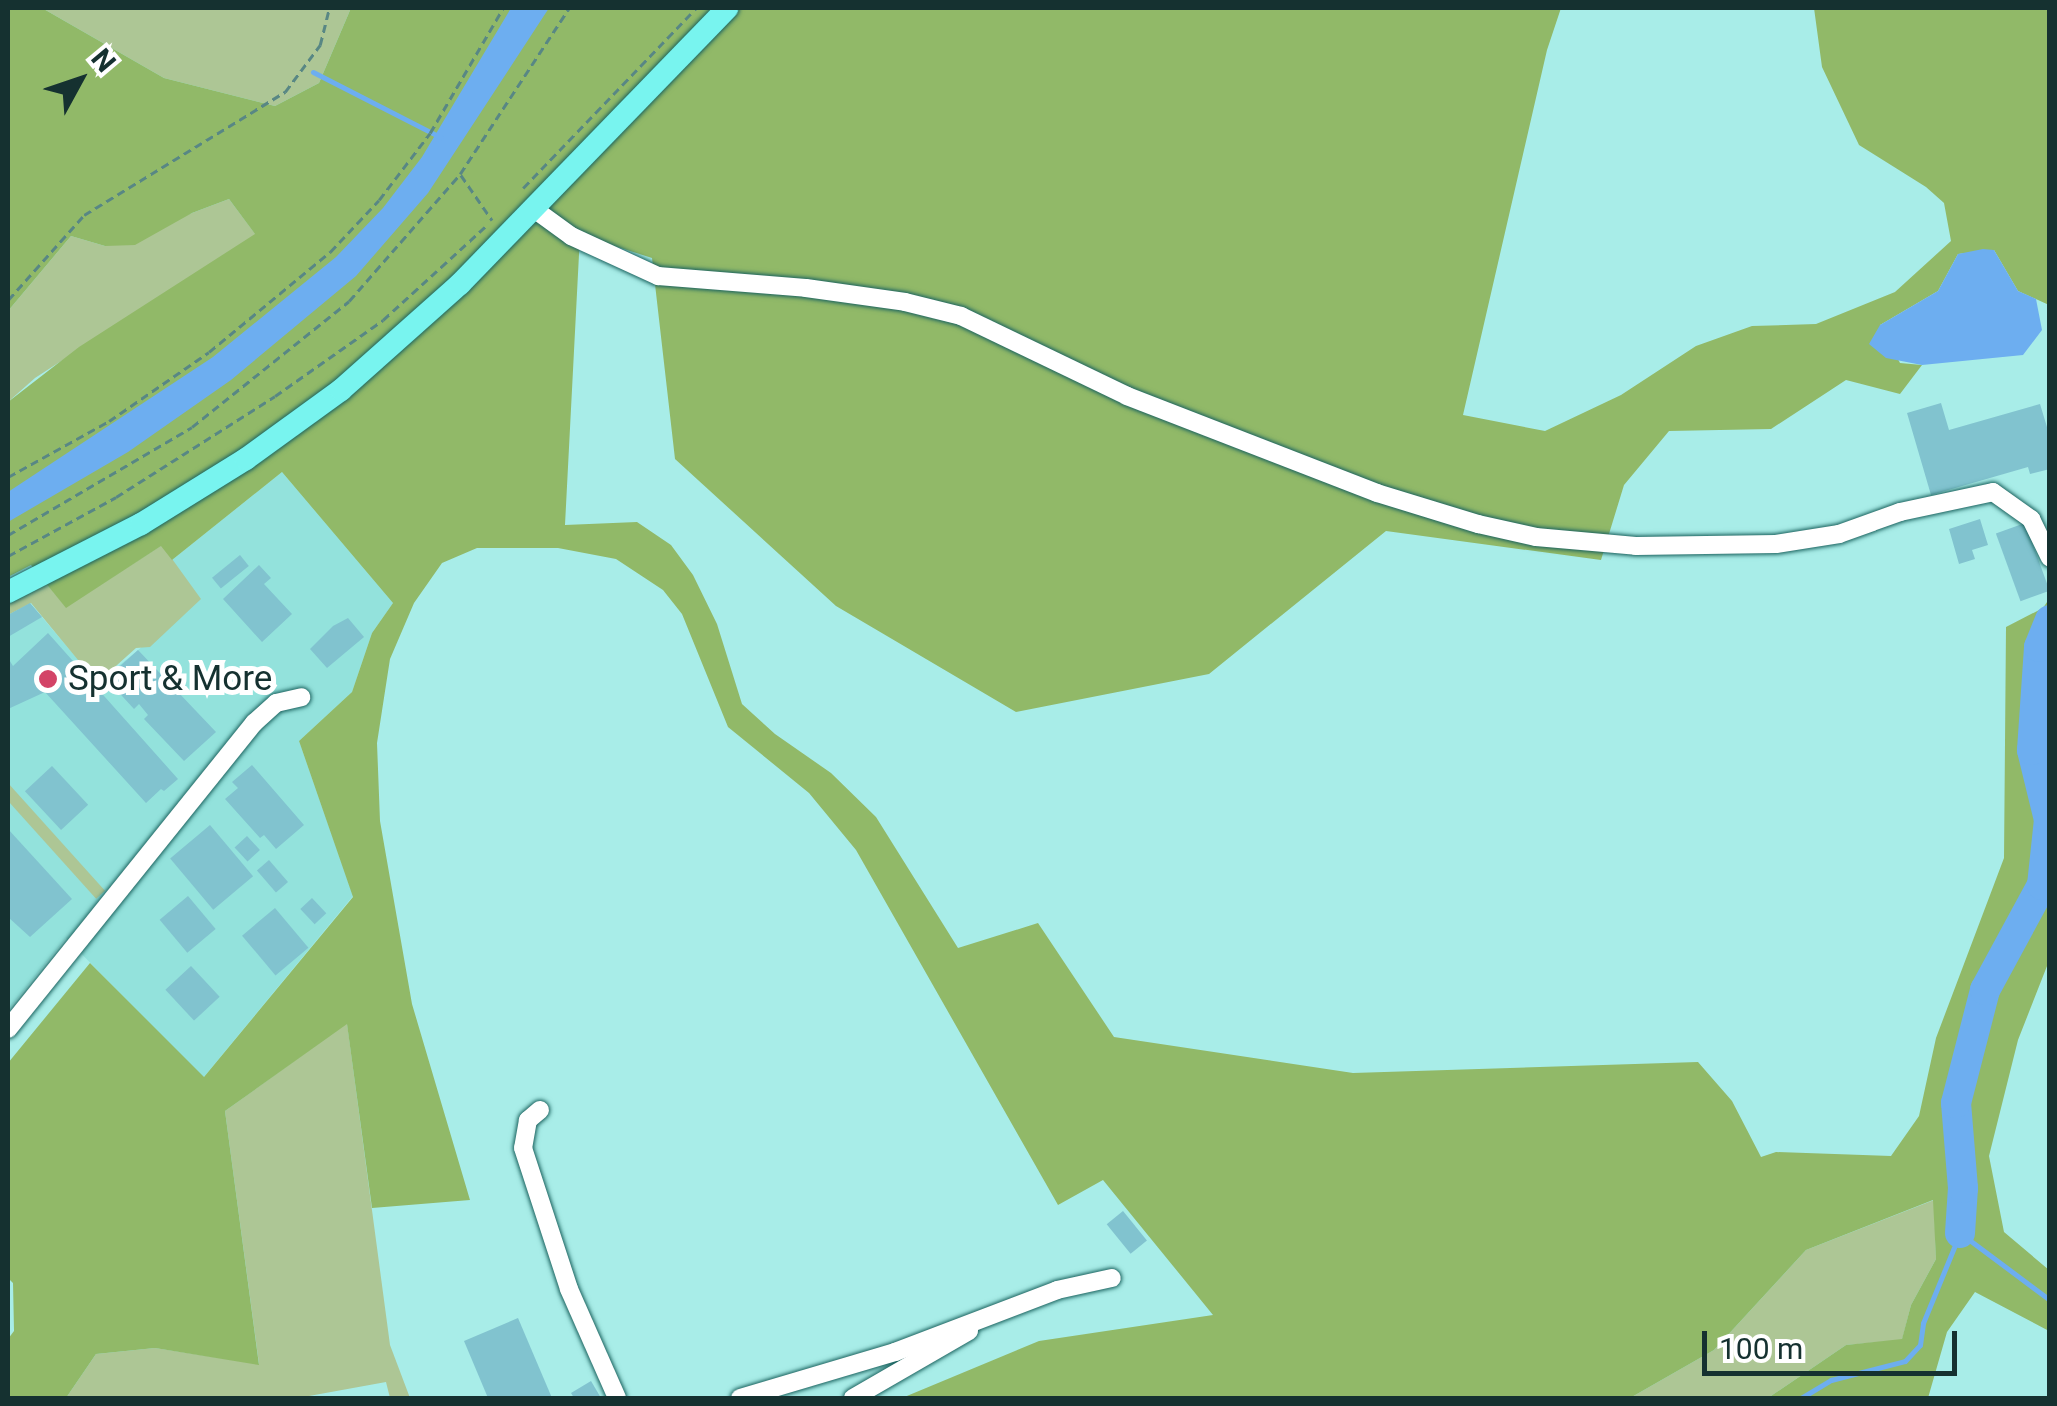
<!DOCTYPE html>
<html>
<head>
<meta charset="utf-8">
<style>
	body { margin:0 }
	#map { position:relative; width:2057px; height:1406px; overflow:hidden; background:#a8ede8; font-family:Roboto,sans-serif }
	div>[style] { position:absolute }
	.built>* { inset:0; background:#93e2dc }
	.green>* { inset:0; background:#adc695; transform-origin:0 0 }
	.forest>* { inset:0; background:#91b968 }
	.water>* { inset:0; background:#6daef0 }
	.stream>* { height:5px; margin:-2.5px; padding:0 2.5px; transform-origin:2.5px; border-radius:2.5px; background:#6daef0 }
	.river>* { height:30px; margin:-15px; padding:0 15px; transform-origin:15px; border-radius:15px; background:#6daef0 }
	.building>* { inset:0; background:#81c3cf; transform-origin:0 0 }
	.path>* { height:2.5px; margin-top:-1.25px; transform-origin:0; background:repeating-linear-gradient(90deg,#588784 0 8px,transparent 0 13px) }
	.roads { filter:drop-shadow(0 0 2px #1b635f) drop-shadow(0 0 2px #1b635f) }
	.minor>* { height:18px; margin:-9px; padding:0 9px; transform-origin:9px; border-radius:9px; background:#fff }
	.major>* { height:22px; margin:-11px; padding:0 11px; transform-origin:11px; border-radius:11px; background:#78f4ef }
	.dots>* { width:28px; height:28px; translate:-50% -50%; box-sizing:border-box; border:5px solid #fff; border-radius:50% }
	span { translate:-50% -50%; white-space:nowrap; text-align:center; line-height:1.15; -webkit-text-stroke:10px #fff; paint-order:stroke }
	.poi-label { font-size:35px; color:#153130 }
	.left { translate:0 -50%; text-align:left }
	.frame { position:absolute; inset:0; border:10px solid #153130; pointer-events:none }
	.north { position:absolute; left:30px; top:30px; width:100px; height:100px; -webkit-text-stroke:8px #fff; paint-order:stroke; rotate:50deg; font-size:28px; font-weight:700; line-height:40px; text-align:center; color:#153130 }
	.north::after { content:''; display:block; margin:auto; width:35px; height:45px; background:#153130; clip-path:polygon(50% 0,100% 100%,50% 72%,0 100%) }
	.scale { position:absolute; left:1702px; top:1331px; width:255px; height:45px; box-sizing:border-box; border:5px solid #153130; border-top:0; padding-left:12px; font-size:30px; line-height:35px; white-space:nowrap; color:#153130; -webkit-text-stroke:8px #fff; paint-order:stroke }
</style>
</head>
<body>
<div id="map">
	<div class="built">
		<div style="clip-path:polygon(282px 472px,393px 603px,372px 633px,352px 692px,299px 741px,353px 896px,203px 1078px,66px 938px,8px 1010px,8px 615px,30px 603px,98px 683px,200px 599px,172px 560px)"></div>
	</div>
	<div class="green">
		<div style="clip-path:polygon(42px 8px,351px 8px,319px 83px,275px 106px,164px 78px)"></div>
		<div style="clip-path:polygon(229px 199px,256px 235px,35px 378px,8px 402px,8px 311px,71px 236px,105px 246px)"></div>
		<div style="clip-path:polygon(162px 545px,201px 599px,150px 647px,136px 648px,97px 683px,31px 603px,8px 615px,8px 602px,46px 583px,66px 607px)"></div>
		<div style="left:8px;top:783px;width:145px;height:12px;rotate:48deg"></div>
		<div style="clip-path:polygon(347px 1023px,390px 1345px,410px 1398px,390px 1398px,386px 1382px,298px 1398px,66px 1398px,96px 1354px,155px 1348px,259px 1364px,225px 1111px)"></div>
		<div style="clip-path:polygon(1934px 1200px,1936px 1259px,1911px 1305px,1902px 1340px,1846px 1345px,1768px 1398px,1630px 1398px,1714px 1350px,1806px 1250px)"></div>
	</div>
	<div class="forest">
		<div style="clip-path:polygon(8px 8px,42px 8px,164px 78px,275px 106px,319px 83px,351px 8px,1561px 8px,1547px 50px,1463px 415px,1545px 431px,1621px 395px,1696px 346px,1752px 326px,1816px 324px,1895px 292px,1951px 241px,1944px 203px,1926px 187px,1859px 145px,1822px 67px,1814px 8px,2049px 8px,2049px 305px,2018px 291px,1994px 250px,1958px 254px,1938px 291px,1880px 325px,1900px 363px,1922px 365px,1900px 394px,1846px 380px,1771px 429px,1669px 431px,1624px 485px,1601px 560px,1386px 531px,1209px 674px,1016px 712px,836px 606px,675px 459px,652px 258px,580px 235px,565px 525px,637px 522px,671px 545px,693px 575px,717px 624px,742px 704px,775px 734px,831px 773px,876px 817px,958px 948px,1038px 923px,1114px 1037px,1353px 1073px,1698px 1062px,1732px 1101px,1761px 1157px,1776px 1152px,1891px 1156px,1919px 1116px,1936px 1038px,2004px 858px,2006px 627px,2043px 608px,2049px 599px,2049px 961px,2018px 1040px,1989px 1156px,2004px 1232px,2049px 1270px,2049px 1331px,1975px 1292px,1947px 1332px,1928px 1398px,1768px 1398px,1846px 1345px,1902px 1339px,1911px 1305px,1936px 1259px,1933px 1200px,1806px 1250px,1714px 1350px,1630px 1398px,902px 1398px,1039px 1341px,1213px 1315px,1103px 1180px,1058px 1205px,856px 850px,809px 793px,728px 727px,682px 614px,663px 590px,616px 559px,558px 548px,477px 548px,442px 563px,414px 603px,390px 659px,377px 743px,380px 821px,412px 1004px,470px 1200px,372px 1208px,347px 1024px,225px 1111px,259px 1365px,155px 1348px,96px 1354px,66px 1398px,8px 1398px,8px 1339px,14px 1331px,13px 1283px,8px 1278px,8px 1063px,90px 963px,204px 1077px,353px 897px,299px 741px,352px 692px,372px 633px,393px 603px,282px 472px,172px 560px,161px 546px,66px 608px,31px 565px,8px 577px,8px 402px,79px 347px,255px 234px,229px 199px,192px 213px,135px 245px,105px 246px,71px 236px,8px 311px)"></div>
	</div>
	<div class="water">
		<div style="clip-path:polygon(511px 8px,549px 8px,428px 193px,356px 276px,231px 380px,128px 452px,8px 522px,8px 492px,213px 357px,336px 257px,383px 208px,422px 157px)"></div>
		<div style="clip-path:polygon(1983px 249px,1994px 250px,2018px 291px,2036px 299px,2042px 330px,2023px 355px,1922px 365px,1886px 358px,1869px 344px,1880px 325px,1938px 291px,1958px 254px)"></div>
	</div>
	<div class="stream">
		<div style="left:313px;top:72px;width:143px;rotate:27.1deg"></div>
		<div style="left:1801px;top:1398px;width:35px;rotate:-31deg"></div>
		<div style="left:1831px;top:1380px;width:76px;rotate:-14.4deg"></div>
		<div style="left:1905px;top:1361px;width:22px;rotate:-47deg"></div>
		<div style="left:1920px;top:1345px;width:22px;rotate:-82deg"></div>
		<div style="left:1923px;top:1323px;width:97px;rotate:-67.7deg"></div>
		<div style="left:1960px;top:1233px;width:112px;rotate:36.7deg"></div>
	</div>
	<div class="river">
		<div style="left:1960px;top:1233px;width:45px;rotate:-86.2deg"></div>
		<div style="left:1963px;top:1188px;width:85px;rotate:-94.7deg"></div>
		<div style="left:1956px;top:1103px;width:117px;rotate:-75.6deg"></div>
		<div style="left:1985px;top:990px;width:119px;rotate:-61.5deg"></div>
		<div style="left:2042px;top:885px;width:65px;rotate:-83.9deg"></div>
		<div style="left:2049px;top:820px;width:72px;rotate:-103.7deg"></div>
		<div style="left:2032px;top:750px;width:103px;rotate:-86.1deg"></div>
		<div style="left:2039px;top:647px;width:29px;rotate:-68deg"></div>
	</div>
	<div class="building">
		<div style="clip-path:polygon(1941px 403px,1949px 430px,2040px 404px,2050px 437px,2050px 469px,2030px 474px,2028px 467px,1931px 495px,1907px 413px)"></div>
		<div style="clip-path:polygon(1980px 519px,1988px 545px,1972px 550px,1975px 559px,1959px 564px,1949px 529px)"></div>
		<div style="left:2025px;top:523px;width:72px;height:31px;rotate:70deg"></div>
		<div style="left:240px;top:555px;width:14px;height:36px;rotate:51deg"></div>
		<div style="clip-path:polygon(259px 565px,271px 578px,264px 584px,292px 614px,262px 642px,223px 599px)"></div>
		<div style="clip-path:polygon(30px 603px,42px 617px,8px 637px,8px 615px)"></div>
		<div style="clip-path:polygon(348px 618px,364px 637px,327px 668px,310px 649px,333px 626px)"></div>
		<div style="clip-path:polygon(48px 633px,178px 779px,164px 791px,161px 789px,146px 803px,45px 692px,8px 709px,8px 658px,13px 666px)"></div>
		<div style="clip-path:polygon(138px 650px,216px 732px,184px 761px,144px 719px,148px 715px,139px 704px,134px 709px,112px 685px,125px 674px,119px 667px)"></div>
		<div style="clip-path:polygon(252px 765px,304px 825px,276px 849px,264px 835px,260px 838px,225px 799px,238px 788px,232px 782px)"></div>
		<div style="left:52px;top:766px;width:53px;height:37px;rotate:47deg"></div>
		<div style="left:210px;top:825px;width:67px;height:52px;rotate:50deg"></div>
		<div style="clip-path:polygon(8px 829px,72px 899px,30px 937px,8px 917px)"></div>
		<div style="left:247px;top:836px;width:19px;height:17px;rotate:47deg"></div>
		<div style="left:269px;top:860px;width:29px;height:16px;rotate:49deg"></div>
		<div style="left:188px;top:896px;width:43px;height:37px;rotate:50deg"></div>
		<div style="left:312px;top:898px;width:21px;height:16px;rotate:47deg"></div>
		<div style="left:275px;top:908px;width:52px;height:43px;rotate:50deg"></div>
		<div style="left:191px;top:966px;width:42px;height:35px;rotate:47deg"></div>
		<div style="left:1123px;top:1211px;width:38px;height:21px;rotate:51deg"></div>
		<div style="clip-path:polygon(518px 1318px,552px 1398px,488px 1398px,464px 1341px)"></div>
		<div style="clip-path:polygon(591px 1381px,601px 1398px,574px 1398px,571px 1393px)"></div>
	</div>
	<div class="path">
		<div style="left:461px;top:175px;width:55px;rotate:55.4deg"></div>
		<div style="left:523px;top:188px;width:250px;rotate:-46.1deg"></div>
		<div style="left:8px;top:300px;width:114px;rotate:-48.2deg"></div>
		<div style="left:84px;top:215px;width:236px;rotate:-31.5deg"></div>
		<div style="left:285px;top:92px;width:59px;rotate:-53.3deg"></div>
		<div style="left:320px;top:45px;width:38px;rotate:-76deg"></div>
		<div style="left:8px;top:477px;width:115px;rotate:-29deg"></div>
		<div style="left:109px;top:421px;width:121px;rotate:-34.6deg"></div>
		<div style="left:209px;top:352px;width:157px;rotate:-39.6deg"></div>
		<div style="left:330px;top:252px;width:71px;rotate:-46.7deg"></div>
		<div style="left:379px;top:200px;width:84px;rotate:-52.7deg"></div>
		<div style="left:430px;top:133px;width:145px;rotate:-59.7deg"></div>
		<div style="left:8px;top:535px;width:213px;rotate:-30.4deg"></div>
		<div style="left:192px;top:427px;width:201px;rotate:-38.7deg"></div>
		<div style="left:349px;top:301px;width:169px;rotate:-48.8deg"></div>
		<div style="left:460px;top:174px;width:199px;rotate:-56.7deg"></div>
		<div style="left:8px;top:556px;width:123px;rotate:-28.6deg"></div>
		<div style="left:116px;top:497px;width:188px;rotate:-32.4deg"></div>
		<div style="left:275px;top:396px;width:132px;rotate:-35.1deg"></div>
		<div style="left:383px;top:320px;width:139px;rotate:-42.4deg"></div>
	</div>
	<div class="roads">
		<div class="minor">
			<div style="left:534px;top:209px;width:46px;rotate:36.1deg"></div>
			<div style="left:571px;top:236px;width:96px;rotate:24.7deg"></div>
			<div style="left:658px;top:276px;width:148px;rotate:4.6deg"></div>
			<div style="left:806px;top:288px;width:100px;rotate:8deg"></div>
			<div style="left:905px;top:302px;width:58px;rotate:14deg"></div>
			<div style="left:961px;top:316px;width:184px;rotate:25.7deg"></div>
			<div style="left:1127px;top:396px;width:268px;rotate:21.2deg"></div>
			<div style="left:1377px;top:493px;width:106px;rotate:17.1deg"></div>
			<div style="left:1478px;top:524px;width:59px;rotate:12.6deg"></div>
			<div style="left:1536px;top:537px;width:100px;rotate:5.1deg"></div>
			<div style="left:1636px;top:546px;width:140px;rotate:-0.8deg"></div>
			<div style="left:1776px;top:544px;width:64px;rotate:-9deg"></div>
			<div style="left:1839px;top:534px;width:65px;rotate:-19.8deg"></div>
			<div style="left:1900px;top:512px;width:95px;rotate:-12.1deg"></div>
			<div style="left:1993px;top:492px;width:47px;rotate:35.4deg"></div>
			<div style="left:2031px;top:519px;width:43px;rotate:64deg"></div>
			<div style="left:8px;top:1029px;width:393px;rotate:-51.2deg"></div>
			<div style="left:254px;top:723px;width:30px;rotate:-42deg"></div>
			<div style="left:276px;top:703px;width:26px;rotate:-13deg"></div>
			<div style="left:540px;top:1110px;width:16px;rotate:140deg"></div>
			<div style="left:528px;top:1120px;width:28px;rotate:100deg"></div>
			<div style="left:523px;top:1148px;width:148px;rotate:71.9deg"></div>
			<div style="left:569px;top:1289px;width:119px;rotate:66.2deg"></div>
			<div style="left:740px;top:1398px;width:162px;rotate:-16.5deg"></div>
			<div style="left:895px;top:1352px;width:173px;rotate:-20.9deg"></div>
			<div style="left:1057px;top:1290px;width:56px;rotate:-12.3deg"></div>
			<div style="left:853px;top:1398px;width:134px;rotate:-30deg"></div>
		</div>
		<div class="major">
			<div style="left:8px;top:592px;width:149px;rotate:-27.1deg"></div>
			<div style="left:141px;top:524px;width:123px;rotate:-31.8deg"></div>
			<div style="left:246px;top:459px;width:117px;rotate:-36deg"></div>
			<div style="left:341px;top:390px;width:159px;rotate:-41.7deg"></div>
			<div style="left:460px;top:284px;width:384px;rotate:-45.9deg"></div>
		</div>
	</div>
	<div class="dots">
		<div style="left:48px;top:679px;background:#d34467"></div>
	</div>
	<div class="poi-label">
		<span class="left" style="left:68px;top:679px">Sport &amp; More</span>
	</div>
	<div class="frame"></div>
	<div class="north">N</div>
	<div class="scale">100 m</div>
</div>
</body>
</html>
